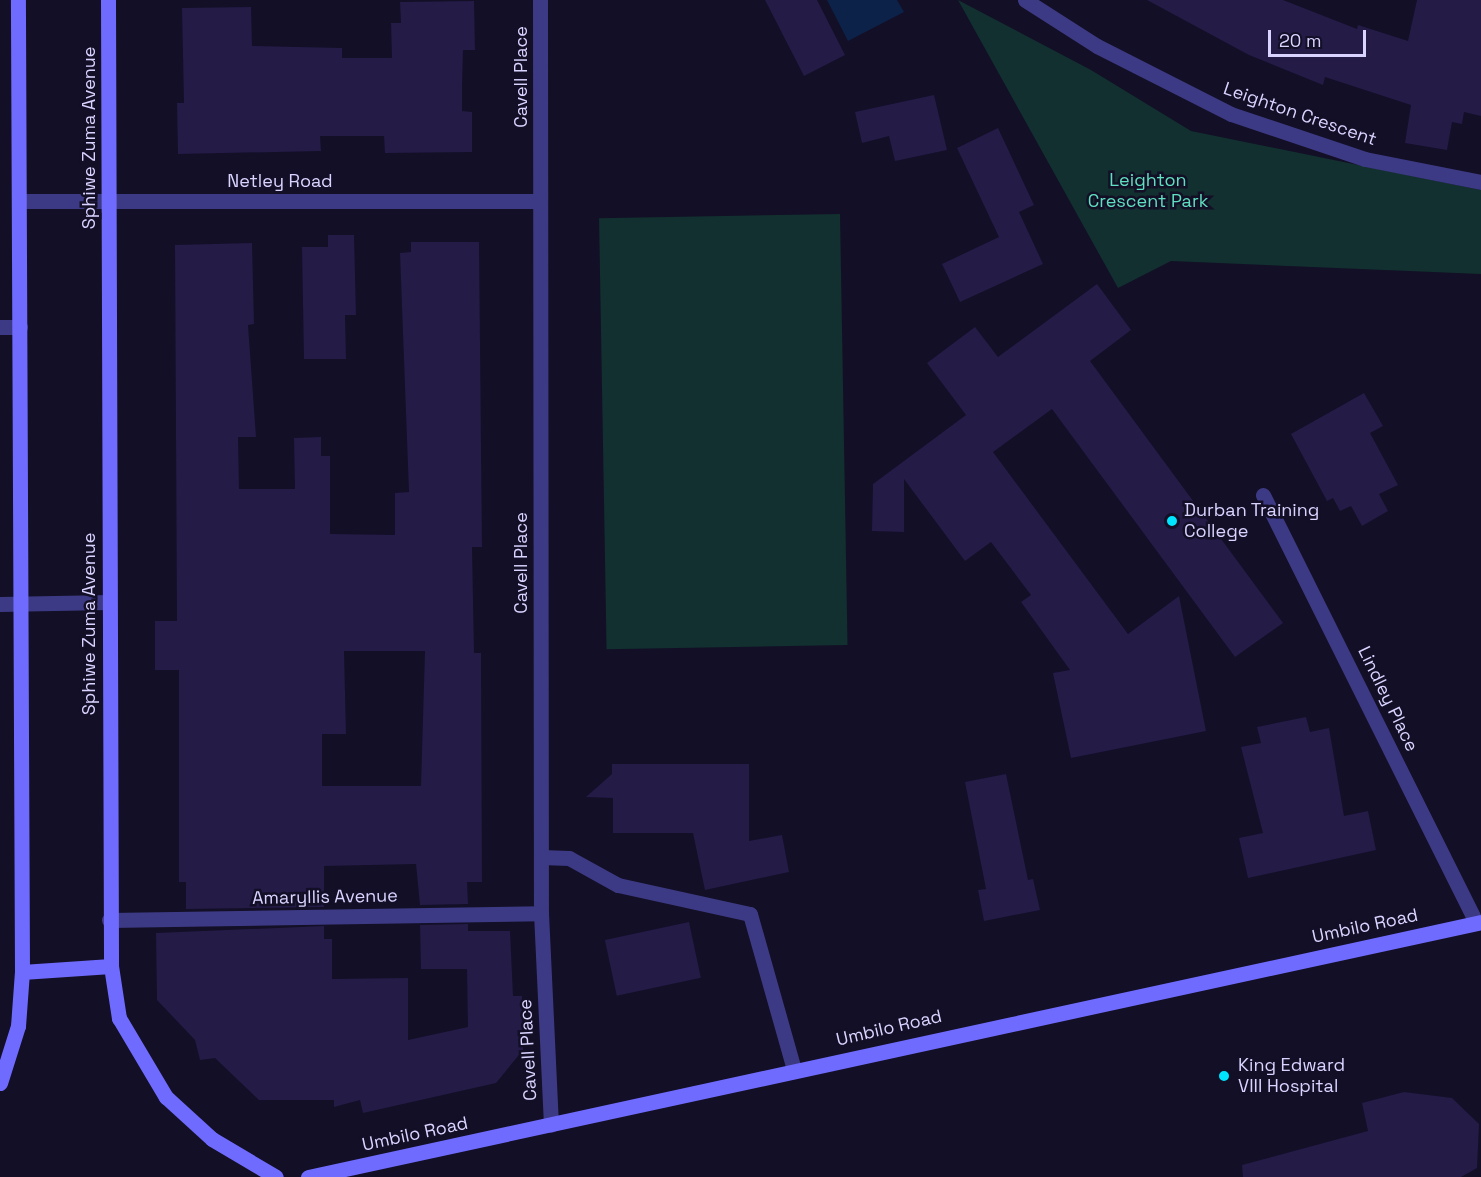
<!DOCTYPE html>
<html>
<head>
<meta charset="utf-8">
<style>
	body { margin:0 }
	#map { position:relative; width:1481px; height:1177px; overflow:hidden; background:#130f26; font-family:"Space Grotesk",sans-serif }
	div>[style] { position:absolute }
	.green>* { inset:0; background:#12302f; transform-origin:0 0 }
	.water>* { inset:0; background:#0c2248 }
	.building>* { inset:0; background:#241b47; transform-origin:0 0 }
	.street>* { height:15px; margin:-7.5px; padding:0 7.5px; transform-origin:7.5px; border-radius:7.5px; background:#3d3a85 }
	.secondary>* { height:15px; margin:-7.5px; padding:0 7.5px; transform-origin:7.5px; border-radius:7.5px; background:#6f6bff }
	.dots>* { width:16px; height:16px; translate:-50% -50%; box-sizing:border-box; border:3px solid #130f26; border-radius:50% }
	span { translate:-50% -50%; white-space:nowrap; text-align:center; line-height:1.15; -webkit-text-stroke:5px #130f26; paint-order:stroke }
	.street-label { font-size:18px; color:#d9d4ff }
	.park-label { font-size:18px; color:#5fe0c0 }
	.poi-label { font-size:18px; color:#d9d4ff }
	.left { translate:0 -50%; text-align:left }
	.scale { position:absolute; left:1268px; top:30px; width:98px; height:27px; box-sizing:border-box; border:3px solid #d9d4ff; border-top:0; padding-left:8px; font-size:18px; line-height:21px; white-space:nowrap; color:#d9d4ff; -webkit-text-stroke:4px #130f26; paint-order:stroke }
</style>
</head>
<body>
<div id="map">
	<div class="green">
		<div style="clip-path:polygon(958px 0,1091px 70px,1191px 131px,1481px 190px,1481px 274px,1171px 261px,1118px 288px)"></div>
		<div style="left:840px;top:214px;width:431px;height:241px;rotate:89deg"></div>
	</div>
	<div class="water">
		<div style="clip-path:polygon(827px 0,897px 0,904px 12px,848px 41px)"></div>
	</div>
	<div class="building">
		<div style="clip-path:polygon(765px 0,817px 0,845px 55px,804px 76px)"></div>
		<div style="clip-path:polygon(1147px 0,1283px 0,1357px 29px,1358px 25px,1408px 41px,1417px 0,1481px 0,1481px 116px,1464px 112px,1462px 124px,1452px 122px,1447px 150px,1405px 143px,1411px 105px,1325px 77px,1323px 85px,1249px 55px)"></div>
		<div style="clip-path:polygon(474px 1px,475px 50px,463px 50px,462px 87px,462px 111px,472px 112px,472px 152px,385px 153px,384px 136px,320px 136px,321px 151px,178px 154px,177px 103px,184px 103px,182px 8px,251px 7px,252px 46px,342px 48px,342px 58px,392px 58px,391px 23px,401px 23px,400px 2px)"></div>
		<div style="clip-path:polygon(934px 95px,947px 150px,895px 161px,889px 136px,862px 143px,855px 112px)"></div>
		<div style="clip-path:polygon(998px 128px,1034px 205px,1019px 212px,1043px 264px,960px 302px,942px 264px,999px 237px,957px 148px)"></div>
		<div style="clip-path:polygon(328px 235px,354px 235px,356px 315px,345px 315px,346px 359px,304px 359px,302px 247px,328px 247px)"></div>
		<div style="clip-path:polygon(evenodd,411px 242px,479px 242px,482px 547px,472px 547px,474px 653px,481px 653px,482px 882px,467px 882px,468px 904px,420px 905px,416px 864px,324px 866px,324px 907px,186px 909px,186px 882px,179px 882px,179px 670px,155px 670px,155px 621px,177px 621px,175px 245px,252px 243px,254px 324px,248px 325px,256px 437px,238px 437px,239px 489px,295px 489px,294px 438px,321px 437px,321px 456px,330px 456px,330px 534px,395px 535px,395px 493px,409px 492px,400px 253px,411px 252px,411px 242px,344px 651px,425px 651px,421px 786px,322px 786px,322px 734px,346px 734px,344px 651px)"></div>
		<div style="clip-path:polygon(1097px 284px,1131px 330px,1090px 361px,1283px 623px,1235px 657px,1052px 409px,993px 452px,1128px 634px,1179px 596px,1206px 731px,1071px 758px,1053px 673px,1070px 670px,1021px 602px,1031px 595px,991px 542px,965px 561px,904px 479px,904px 532px,872px 531px,873px 484px,966px 415px,927px 363px,975px 327px,998px 357px)"></div>
		<div style="clip-path:polygon(1364px 393px,1383px 426px,1370px 433px,1398px 485px,1379px 494px,1388px 511px,1362px 526px,1351px 506px,1340px 511px,1333px 498px,1327px 501px,1291px 434px)"></div>
		<div style="clip-path:polygon(1306px 717px,1310px 732px,1329px 728px,1344px 816px,1368px 811px,1376px 850px,1248px 878px,1239px 838px,1263px 833px,1241px 747px,1261px 743px,1257px 727px)"></div>
		<div style="clip-path:polygon(612px 764px,749px 764px,749px 841px,782px 835px,789px 872px,705px 890px,693px 833px,613px 833px,613px 798px,586px 797px,612px 774px)"></div>
		<div style="clip-path:polygon(1006px 774px,1028px 880px,1033px 879px,1040px 910px,984px 921px,978px 890px,986px 889px,965px 782px)"></div>
		<div style="left:689px;top:922px;width:57px;height:86px;rotate:78deg"></div>
		<div style="clip-path:polygon(468px 924px,468px 931px,510px 931px,513px 996px,522px 996px,523px 1050px,496px 1083px,363px 1113px,360px 1100px,334px 1107px,334px 1100px,259px 1100px,215px 1058px,200px 1060px,195px 1040px,157px 1000px,156px 933px,324px 926px,324px 939px,332px 939px,332px 979px,408px 978px,408px 1040px,468px 1027px,467px 969px,421px 969px,420px 925px)"></div>
		<div style="clip-path:polygon(1404px 1092px,1452px 1098px,1479px 1124px,1477px 1168px,1461px 1177px,1243px 1177px,1242px 1165px,1368px 1131px,1362px 1103px)"></div>
	</div>
	<div class="street">
		<div style="left:540px;top:0;width:913px;rotate:89.94deg"></div>
		<div style="left:541px;top:913px;width:212px;rotate:87.3deg"></div>
		<div style="left:1025px;top:0;width:85px;rotate:32.6deg"></div>
		<div style="left:1097px;top:46px;width:150px;rotate:26.9deg"></div>
		<div style="left:1231px;top:114px;width:141px;rotate:18.6deg"></div>
		<div style="left:1365px;top:159px;width:118px;rotate:11.2deg"></div>
		<div style="left:20px;top:201px;width:520px"></div>
		<div style="left:0;top:327px;width:20px"></div>
		<div style="left:1263px;top:495px;width:477px;rotate:63.5deg"></div>
		<div style="left:0;top:604px;width:109px;rotate:-1.1deg"></div>
		<div style="left:541px;top:857px;width:28px;rotate:2deg"></div>
		<div style="left:569px;top:858px;width:56px;rotate:28.9deg"></div>
		<div style="left:618px;top:885px;width:135px;rotate:12.4deg"></div>
		<div style="left:750px;top:914px;width:161px;rotate:74.2deg"></div>
		<div style="left:109px;top:920px;width:432px;rotate:-0.9deg"></div>
	</div>
	<div class="secondary">
		<div style="left:108px;top:0;width:966px;rotate:89.82deg"></div>
		<div style="left:111px;top:966px;width:53px;rotate:81.3deg"></div>
		<div style="left:119px;top:1018px;width:92px;rotate:59.3deg"></div>
		<div style="left:166px;top:1097px;width:62px;rotate:42.4deg"></div>
		<div style="left:212px;top:1139px;width:74px;rotate:30.7deg"></div>
		<div style="left:22px;top:972px;width:89px;rotate:-3.9deg"></div>
		<div style="left:0;top:1083px;width:60px;rotate:-72.5deg"></div>
		<div style="left:18px;top:1026px;width:54px;rotate:-85.8deg"></div>
		<div style="left:22px;top:972px;width:972px;rotate:-90.24deg"></div>
		<div style="left:308px;top:1177px;width:1200px;rotate:-12.26deg"></div>
	</div>
	<div class="dots">
		<div style="left:1172px;top:521px;background:#00e5ff"></div>
		<div style="left:1224px;top:1076px;background:#00e5ff"></div>
	</div>
	<div class="street-label">
		<span style="left:521px;top:77px;rotate:-90deg">Cavell Place</span>
		<span style="left:1300px;top:114px;rotate:19deg">Leighton Crescent</span>
		<span style="left:89px;top:138px;rotate:-90deg">Sphiwe Zuma Avenue</span>
		<span style="left:280px;top:181px">Netley Road</span>
		<span style="left:521px;top:563px;rotate:-90deg">Cavell Place</span>
		<span style="left:89px;top:624px;rotate:-90deg">Sphiwe Zuma Avenue</span>
		<span style="left:1388px;top:699px;rotate:64deg">Lindley Place</span>
		<span style="left:325px;top:897px;rotate:-1deg">Amaryllis Avenue</span>
		<span style="left:1365px;top:926px;rotate:-12deg">Umbilo Road</span>
		<span style="left:889px;top:1028px;rotate:-13deg">Umbilo Road</span>
		<span style="left:528px;top:1050px;rotate:-93deg">Cavell Place</span>
		<span style="left:415px;top:1134px;rotate:-12deg">Umbilo Road</span>
	</div>
	<div class="park-label">
		<span style="left:1148px;top:191px">Leighton<br>Crescent Park</span>
	</div>
	<div class="poi-label">
		<span class="left" style="left:1184px;top:521px">Durban Training<br>College</span>
		<span class="left" style="left:1238px;top:1076px">King Edward<br>VIII Hospital</span>
	</div>
	<div class="scale">20 m</div>
</div>
</body>
</html>
